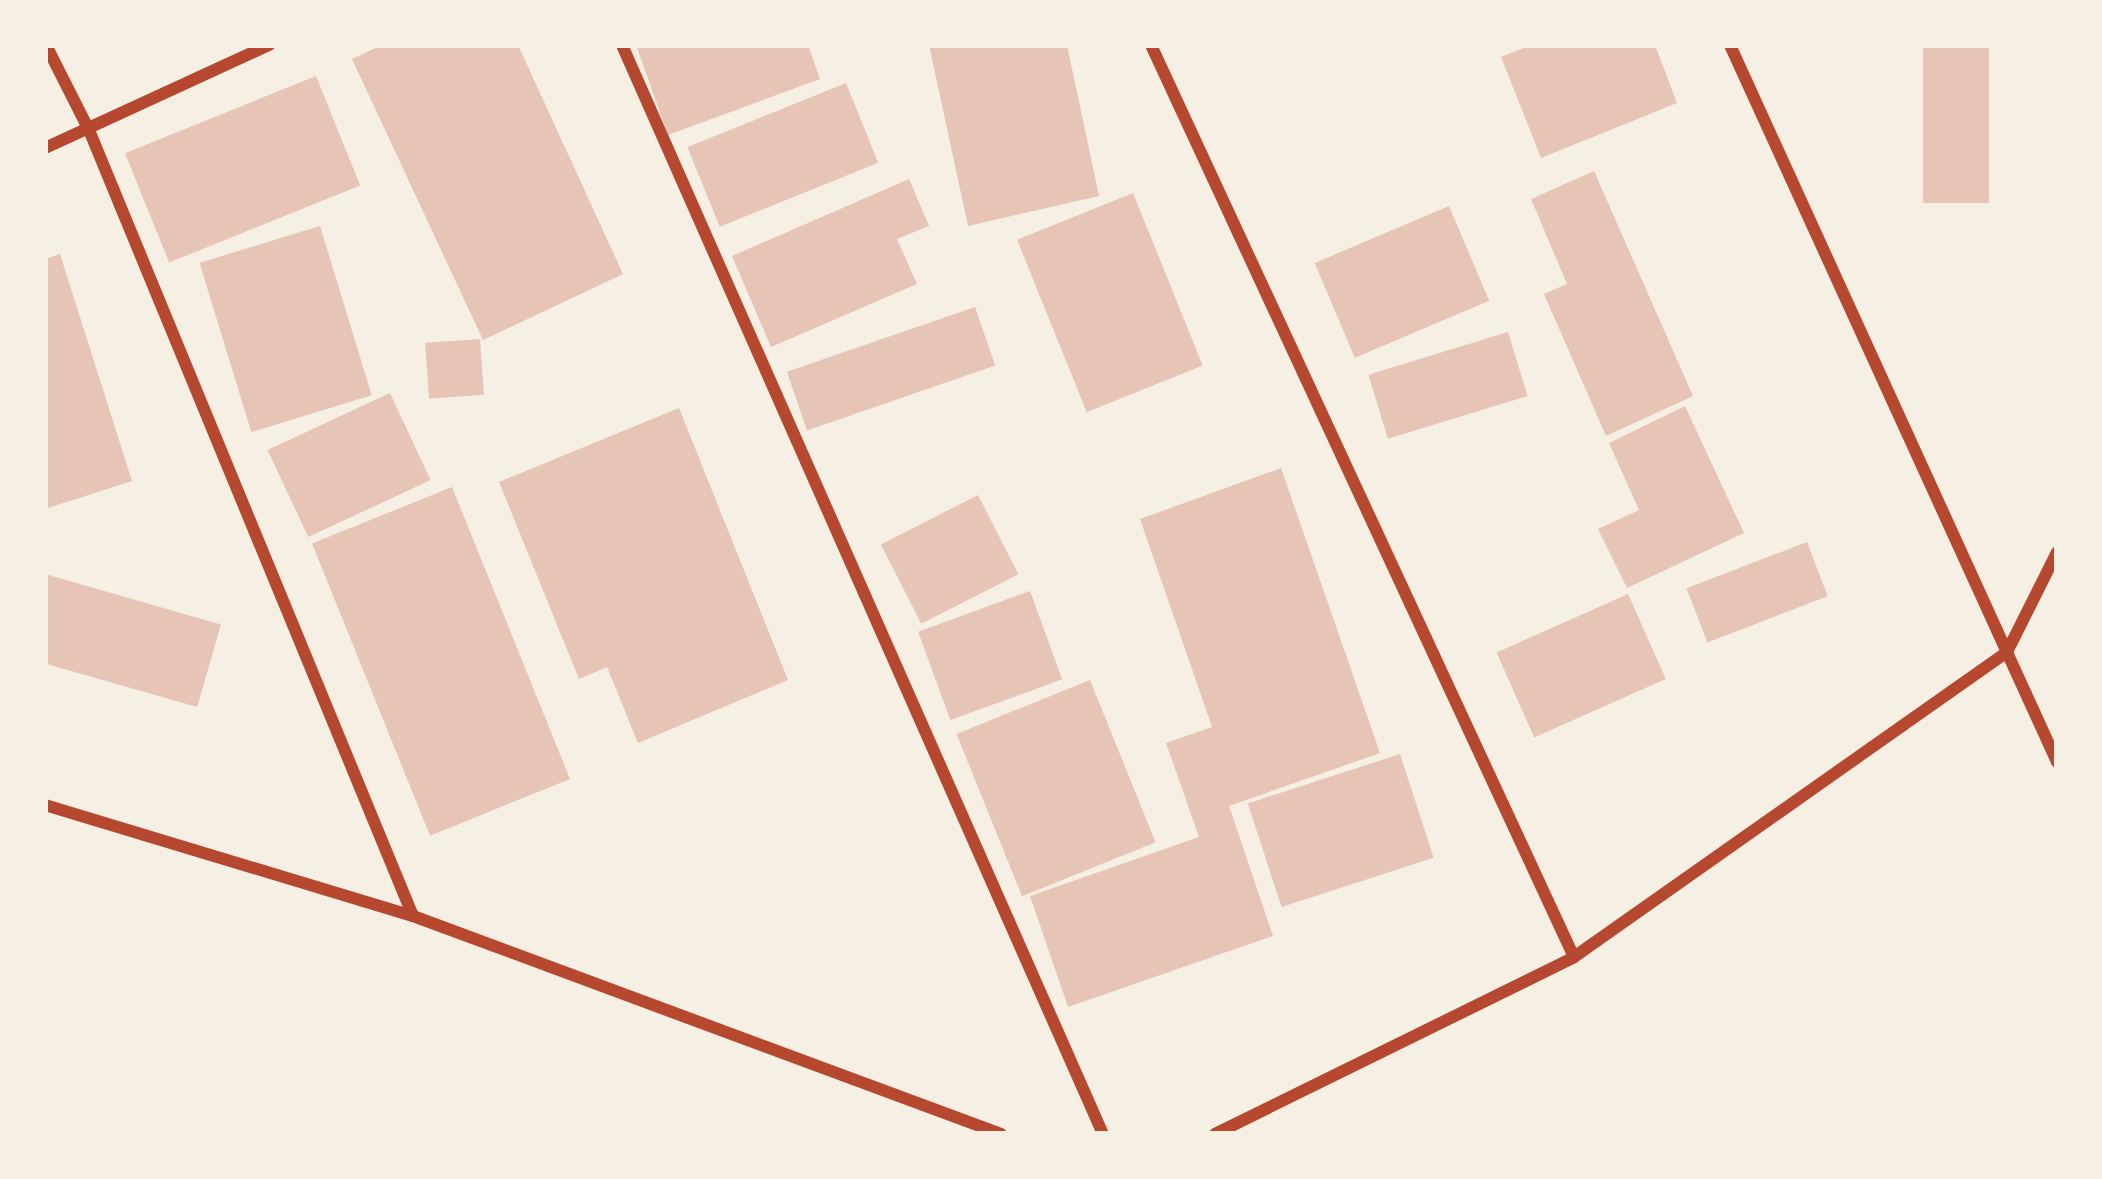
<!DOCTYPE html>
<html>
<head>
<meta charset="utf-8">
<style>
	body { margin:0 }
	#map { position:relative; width:2102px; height:1179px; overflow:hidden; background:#f6efe4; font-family:"Nunito Sans",sans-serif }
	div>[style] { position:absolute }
	.building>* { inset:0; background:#e6c5b7; transform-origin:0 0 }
	.minor>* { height:12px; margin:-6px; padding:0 6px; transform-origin:6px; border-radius:6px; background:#b5482f }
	span { translate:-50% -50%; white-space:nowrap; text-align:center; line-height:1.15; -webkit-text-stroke:10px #f6efe4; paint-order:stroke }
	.frame { position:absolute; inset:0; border:48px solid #f6efe4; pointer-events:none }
</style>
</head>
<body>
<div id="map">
	<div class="building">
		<div style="clip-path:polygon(382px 45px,518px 45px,623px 274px,483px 340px,352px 59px)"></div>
		<div style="clip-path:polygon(636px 45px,808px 45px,820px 79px,668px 135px)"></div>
		<div style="clip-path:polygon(929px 45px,1067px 45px,1099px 196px,968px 226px)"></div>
		<div style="clip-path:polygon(1531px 45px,1655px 45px,1677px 103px,1541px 158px,1501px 57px)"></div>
		<div style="left:1923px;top:45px;width:66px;height:158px"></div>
		<div style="left:316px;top:76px;width:118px;height:206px;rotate:68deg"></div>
		<div style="left:846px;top:83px;width:86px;height:171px;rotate:68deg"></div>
		<div style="clip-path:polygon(1594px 171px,1693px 396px,1606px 436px,1544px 294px,1567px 284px,1531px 199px)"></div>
		<div style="clip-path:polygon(909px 179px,929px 226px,897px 239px,917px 284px,771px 347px,732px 256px)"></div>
		<div style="left:1133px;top:193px;width:186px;height:125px;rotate:68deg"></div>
		<div style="left:1449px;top:206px;width:103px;height:146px;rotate:67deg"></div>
		<div style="left:320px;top:226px;width:177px;height:126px;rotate:73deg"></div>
		<div style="clip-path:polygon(60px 254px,132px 481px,45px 509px,45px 259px)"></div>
		<div style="left:975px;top:307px;width:62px;height:199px;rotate:71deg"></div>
		<div style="left:1508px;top:332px;width:67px;height:146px;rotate:73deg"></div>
		<div style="left:480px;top:339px;width:56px;height:55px;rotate:86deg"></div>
		<div style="left:390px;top:393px;width:96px;height:135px;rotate:65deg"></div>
		<div style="clip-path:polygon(1685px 406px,1744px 533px,1627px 588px,1598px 529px,1639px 510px,1609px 443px)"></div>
		<div style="clip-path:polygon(679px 408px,788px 680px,638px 743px,607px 667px,579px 679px,499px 482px)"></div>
		<div style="clip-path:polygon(1281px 468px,1380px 753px,1229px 806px,1273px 936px,1068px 1007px,1030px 896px,1199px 837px,1166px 743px,1212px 727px,1140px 519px)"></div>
		<div style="left:452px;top:487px;width:315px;height:151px;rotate:68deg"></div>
		<div style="left:978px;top:495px;width:89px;height:109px;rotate:63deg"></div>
		<div style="left:1807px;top:542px;width:58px;height:129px;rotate:69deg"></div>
		<div style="left:45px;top:574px;width:183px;height:86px;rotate:16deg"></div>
		<div style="left:1030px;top:591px;width:94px;height:119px;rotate:70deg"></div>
		<div style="left:1628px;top:594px;width:93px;height:144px;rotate:66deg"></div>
		<div style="left:1090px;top:680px;width:175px;height:144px;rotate:68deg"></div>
		<div style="left:1400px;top:754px;width:109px;height:160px;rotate:72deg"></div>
	</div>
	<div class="minor">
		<div style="left:46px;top:45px;width:95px;rotate:63.2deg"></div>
		<div style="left:89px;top:130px;width:850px;rotate:67.6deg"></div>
		<div style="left:622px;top:45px;width:1190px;rotate:66.17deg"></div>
		<div style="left:1151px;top:45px;width:1005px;rotate:65.12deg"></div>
		<div style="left:1730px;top:45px;width:788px;rotate:65.48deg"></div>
		<div style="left:45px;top:148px;width:247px;rotate:-24.7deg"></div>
		<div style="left:45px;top:805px;width:384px;rotate:16.8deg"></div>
		<div style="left:413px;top:916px;width:627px;rotate:20.34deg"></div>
		<div style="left:1215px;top:1134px;width:400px;rotate:-26.2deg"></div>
		<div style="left:1574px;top:957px;width:530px;rotate:-35.16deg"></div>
		<div style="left:2007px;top:652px;width:112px;rotate:-63.4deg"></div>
	</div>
	<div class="frame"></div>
</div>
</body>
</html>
